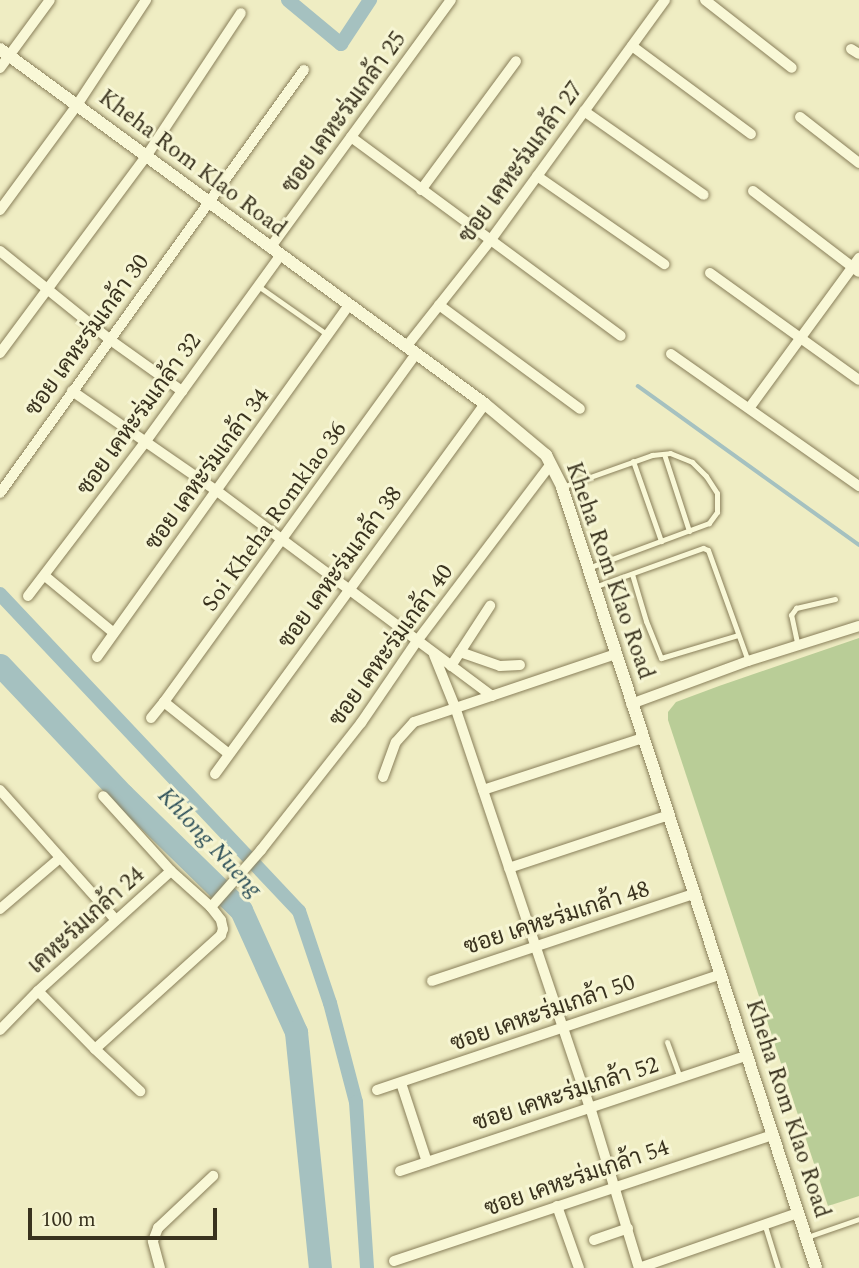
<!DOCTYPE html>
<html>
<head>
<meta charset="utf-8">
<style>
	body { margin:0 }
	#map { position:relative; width:859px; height:1268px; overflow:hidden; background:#efedc3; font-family:Spectral,Sarabun,serif }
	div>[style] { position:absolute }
	.green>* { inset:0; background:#b9cd97 }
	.stream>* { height:3.5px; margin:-1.75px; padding:0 1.75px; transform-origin:1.75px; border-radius:1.75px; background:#a5c1c0 }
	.canal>* { height:14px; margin:-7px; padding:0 7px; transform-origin:7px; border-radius:7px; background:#a5c1c0 }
	.river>* { height:23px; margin:-11.5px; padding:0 11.5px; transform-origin:11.5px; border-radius:11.5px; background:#a5c1c0 }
	.roads { filter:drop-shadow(0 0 2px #897f5a) drop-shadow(0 0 2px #897f5a) }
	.service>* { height:5px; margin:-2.5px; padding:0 2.5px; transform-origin:2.5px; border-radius:2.5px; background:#f9f8d7 }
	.minor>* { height:10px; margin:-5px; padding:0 5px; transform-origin:5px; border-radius:5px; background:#f9f8d7 }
	.tertiary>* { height:12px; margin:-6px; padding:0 6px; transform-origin:6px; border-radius:6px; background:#f9f8d7 }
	span { translate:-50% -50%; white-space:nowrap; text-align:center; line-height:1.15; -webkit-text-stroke:6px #f6f5d3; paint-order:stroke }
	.street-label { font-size:23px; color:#39321e }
	.water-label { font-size:24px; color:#2d5059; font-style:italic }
	.scale { position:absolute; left:28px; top:1208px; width:189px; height:32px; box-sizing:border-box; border:4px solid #39321e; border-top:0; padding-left:9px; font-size:21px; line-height:24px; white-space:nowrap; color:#39321e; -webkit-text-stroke:5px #f6f5d3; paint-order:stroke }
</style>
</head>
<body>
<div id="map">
	<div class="green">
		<div style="clip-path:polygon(859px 638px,859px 1196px,828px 1206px,668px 720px,668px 712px,676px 702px,719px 686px)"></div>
	</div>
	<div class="stream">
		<div style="left:638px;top:386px;width:272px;rotate:35.7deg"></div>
	</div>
	<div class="canal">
		<div style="left:288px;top:0;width:69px;rotate:39.7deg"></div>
		<div style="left:341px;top:44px;width:53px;rotate:-56.6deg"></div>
		<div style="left:0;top:594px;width:436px;rotate:46.7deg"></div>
		<div style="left:299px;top:911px;width:97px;rotate:71.4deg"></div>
		<div style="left:330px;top:1003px;width:102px;rotate:75.3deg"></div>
		<div style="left:356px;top:1102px;width:166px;rotate:86.2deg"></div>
	</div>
	<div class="river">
		<div style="left:0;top:665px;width:179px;rotate:46.6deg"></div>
		<div style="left:123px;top:795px;width:165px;rotate:44.3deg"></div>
		<div style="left:241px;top:910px;width:134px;rotate:65.7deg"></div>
		<div style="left:296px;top:1032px;width:237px;rotate:84.2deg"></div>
	</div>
	<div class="roads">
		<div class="service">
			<div style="left:258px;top:286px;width:85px;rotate:35deg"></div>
			<div style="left:664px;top:454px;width:81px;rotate:72deg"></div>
			<div style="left:633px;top:461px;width:85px;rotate:70.7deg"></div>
			<div style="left:562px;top:487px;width:96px;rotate:-19.6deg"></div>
			<div style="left:652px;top:455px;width:18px;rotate:-6deg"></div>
			<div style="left:670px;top:453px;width:24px;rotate:22deg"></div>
			<div style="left:692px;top:462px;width:20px;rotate:45deg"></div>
			<div style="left:706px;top:476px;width:20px;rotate:57deg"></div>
			<div style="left:717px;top:493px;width:19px;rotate:90deg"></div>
			<div style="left:717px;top:512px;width:14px;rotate:126deg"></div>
			<div style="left:709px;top:523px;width:129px;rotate:159.6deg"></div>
			<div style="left:632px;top:574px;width:49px;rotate:73.4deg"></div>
			<div style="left:646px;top:621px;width:40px;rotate:68deg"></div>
			<div style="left:661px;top:658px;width:80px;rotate:-16.6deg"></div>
			<div style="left:594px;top:587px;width:116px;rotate:-19.7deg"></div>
			<div style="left:703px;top:548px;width:5px;rotate:22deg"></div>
			<div style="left:708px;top:550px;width:118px;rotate:70.2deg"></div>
			<div style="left:798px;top:647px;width:33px;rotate:-102deg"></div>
			<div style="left:791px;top:615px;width:9px;rotate:-54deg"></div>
			<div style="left:796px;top:608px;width:40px;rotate:-13deg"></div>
			<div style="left:667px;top:1042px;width:38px;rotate:70deg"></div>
			<div style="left:765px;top:1226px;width:44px;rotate:72.8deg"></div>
			<div style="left:807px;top:1237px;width:55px;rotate:-19.1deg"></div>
		</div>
		<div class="minor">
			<div style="left:705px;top:0;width:110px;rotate:38deg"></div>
			<div style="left:632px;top:46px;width:148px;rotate:36.5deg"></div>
			<div style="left:851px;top:49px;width:9px;rotate:32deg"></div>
			<div style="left:0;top:68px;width:84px;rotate:-53.7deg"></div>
			<div style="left:584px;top:111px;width:146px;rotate:35deg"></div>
			<div style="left:800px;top:117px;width:75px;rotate:37.9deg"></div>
			<div style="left:351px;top:137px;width:335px;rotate:36.4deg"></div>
			<div style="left:537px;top:176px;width:155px;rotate:34.7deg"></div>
			<div style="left:421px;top:190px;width:160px;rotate:-53.6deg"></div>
			<div style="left:753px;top:191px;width:133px;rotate:37.4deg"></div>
			<div style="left:0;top:210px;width:130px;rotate:-53.7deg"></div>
			<div style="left:77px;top:105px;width:126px;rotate:-56.7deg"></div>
			<div style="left:270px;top:248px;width:307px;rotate:-53.9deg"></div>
			<div style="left:0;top:251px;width:140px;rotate:38.9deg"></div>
			<div style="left:109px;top:339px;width:90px;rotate:35.5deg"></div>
			<div style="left:710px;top:273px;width:183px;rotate:35.7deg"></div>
			<div style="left:439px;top:305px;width:175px;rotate:36.4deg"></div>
			<div style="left:406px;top:347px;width:135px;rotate:-51.6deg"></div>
			<div style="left:490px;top:241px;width:298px;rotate:-54deg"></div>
			<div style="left:0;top:353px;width:247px;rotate:-53.4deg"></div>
			<div style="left:147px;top:155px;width:170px;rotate:-56.5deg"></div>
			<div style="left:671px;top:354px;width:230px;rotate:35.1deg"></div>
			<div style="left:72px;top:391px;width:176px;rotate:34.6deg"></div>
			<div style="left:217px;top:491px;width:343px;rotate:36.7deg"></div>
			<div style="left:750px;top:407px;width:185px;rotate:-53.8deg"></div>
			<div style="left:0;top:493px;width:521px;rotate:-54.3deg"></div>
			<div style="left:45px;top:576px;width:89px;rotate:39.6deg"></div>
			<div style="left:28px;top:596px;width:195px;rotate:-52.7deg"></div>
			<div style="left:146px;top:441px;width:228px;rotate:-54.1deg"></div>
			<div style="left:460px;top:652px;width:42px;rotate:19.3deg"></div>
			<div style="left:500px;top:666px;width:20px;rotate:-3deg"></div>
			<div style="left:434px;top:655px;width:56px;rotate:68deg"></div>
			<div style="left:455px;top:707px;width:422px;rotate:71.4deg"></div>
			<div style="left:590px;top:1107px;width:168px;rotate:73.1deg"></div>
			<div style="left:97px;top:657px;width:433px;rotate:-54.4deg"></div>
			<div style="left:451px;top:666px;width:72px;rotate:-57deg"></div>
			<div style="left:164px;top:702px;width:430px;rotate:-54.1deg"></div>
			<div style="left:631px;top:704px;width:125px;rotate:-20.2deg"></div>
			<div style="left:748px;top:661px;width:116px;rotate:-17.5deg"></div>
			<div style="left:151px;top:718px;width:21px;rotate:-51deg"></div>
			<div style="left:164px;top:702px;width:83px;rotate:38.7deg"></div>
			<div style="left:215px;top:774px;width:458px;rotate:-53.9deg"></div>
			<div style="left:383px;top:777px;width:37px;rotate:-70deg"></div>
			<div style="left:396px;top:742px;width:27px;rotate:-48deg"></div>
			<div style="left:414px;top:722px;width:213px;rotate:-18.6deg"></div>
			<div style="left:0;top:790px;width:174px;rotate:48.3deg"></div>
			<div style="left:483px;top:790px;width:168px;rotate:-18deg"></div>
			<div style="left:509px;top:868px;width:169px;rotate:-18.3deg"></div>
			<div style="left:211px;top:907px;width:76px;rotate:-48.7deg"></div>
			<div style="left:261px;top:850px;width:162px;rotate:-51.8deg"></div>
			<div style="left:361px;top:723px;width:99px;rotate:-55.7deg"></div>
			<div style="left:417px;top:641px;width:222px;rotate:-52.9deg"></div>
			<div style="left:0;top:909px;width:79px;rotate:-40.4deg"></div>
			<div style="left:432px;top:981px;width:276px;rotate:-18.4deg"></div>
			<div style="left:38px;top:991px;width:81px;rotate:45.5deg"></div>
			<div style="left:95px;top:1049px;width:170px;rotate:-42.1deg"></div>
			<div style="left:221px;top:935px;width:6px;rotate:-72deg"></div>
			<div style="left:223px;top:929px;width:9px;rotate:-103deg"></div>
			<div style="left:221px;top:920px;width:16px;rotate:-128deg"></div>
			<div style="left:211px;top:907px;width:54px;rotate:-138deg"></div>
			<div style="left:171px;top:871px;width:101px;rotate:-132.2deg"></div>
			<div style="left:0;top:1030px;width:54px;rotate:-45.7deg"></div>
			<div style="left:38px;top:991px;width:179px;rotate:-42.1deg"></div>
			<div style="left:95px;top:1049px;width:62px;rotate:43deg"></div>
			<div style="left:401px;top:1083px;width:83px;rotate:71.8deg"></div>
			<div style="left:377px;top:1090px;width:363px;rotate:-18.6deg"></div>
			<div style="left:400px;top:1171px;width:364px;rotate:-18.4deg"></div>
			<div style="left:557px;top:1206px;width:66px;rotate:70.5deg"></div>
			<div style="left:594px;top:1240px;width:36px;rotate:-19deg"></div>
			<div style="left:394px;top:1261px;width:399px;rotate:-18.4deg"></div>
			<div style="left:160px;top:1268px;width:28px;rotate:-105deg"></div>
			<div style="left:153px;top:1241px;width:14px;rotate:-69deg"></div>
			<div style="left:158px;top:1228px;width:76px;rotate:-43.4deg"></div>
			<div style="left:639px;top:1268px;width:168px;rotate:-19.1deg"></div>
		</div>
		<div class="tertiary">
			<div style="left:0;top:49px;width:601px;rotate:36.2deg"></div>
			<div style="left:485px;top:404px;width:80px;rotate:39.9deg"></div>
			<div style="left:546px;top:455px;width:36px;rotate:63deg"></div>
			<div style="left:562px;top:487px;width:821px;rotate:71.98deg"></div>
		</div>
	</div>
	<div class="street-label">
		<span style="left:345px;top:113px;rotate:-54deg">ซอย เคหะร่มเกล้า 25</span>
		<span style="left:522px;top:163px;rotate:-54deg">ซอย เคหะร่มเกล้า 27</span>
		<span style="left:192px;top:164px;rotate:37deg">Kheha Rom Klao Road</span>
		<span style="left:88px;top:336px;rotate:-54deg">ซอย เคหะร่มเกล้า 30</span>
		<span style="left:140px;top:415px;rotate:-54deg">ซอย เคหะร่มเกล้า 32</span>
		<span style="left:208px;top:470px;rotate:-54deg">ซอย เคหะร่มเกล้า 34</span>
		<span style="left:275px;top:517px;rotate:-54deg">Soi Kheha Romklao 36</span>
		<span style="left:341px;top:568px;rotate:-54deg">ซอย เคหะร่มเกล้า 38</span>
		<span style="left:609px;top:571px;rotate:71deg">Kheha Rom Klao Road</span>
		<span style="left:392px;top:646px;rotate:-54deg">ซอย เคหะร่มเกล้า 40</span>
		<span style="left:557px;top:919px;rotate:-18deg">ซอย เคหะร่มเกล้า 48</span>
		<span style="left:87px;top:921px;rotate:-42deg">เคหะร่มเกล้า 24</span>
		<span style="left:543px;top:1014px;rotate:-19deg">ซอย เคหะร่มเกล้า 50</span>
		<span style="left:566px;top:1095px;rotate:-18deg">ซอย เคหะร่มเกล้า 52</span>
		<span style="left:787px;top:1109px;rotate:72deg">Kheha Rom Klao Road</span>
		<span style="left:577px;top:1179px;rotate:-19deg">ซอย เคหะร่มเกล้า 54</span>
	</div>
	<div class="water-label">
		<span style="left:209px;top:843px;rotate:47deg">Khlong Nueng</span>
	</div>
	<div class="scale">100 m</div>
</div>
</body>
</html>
